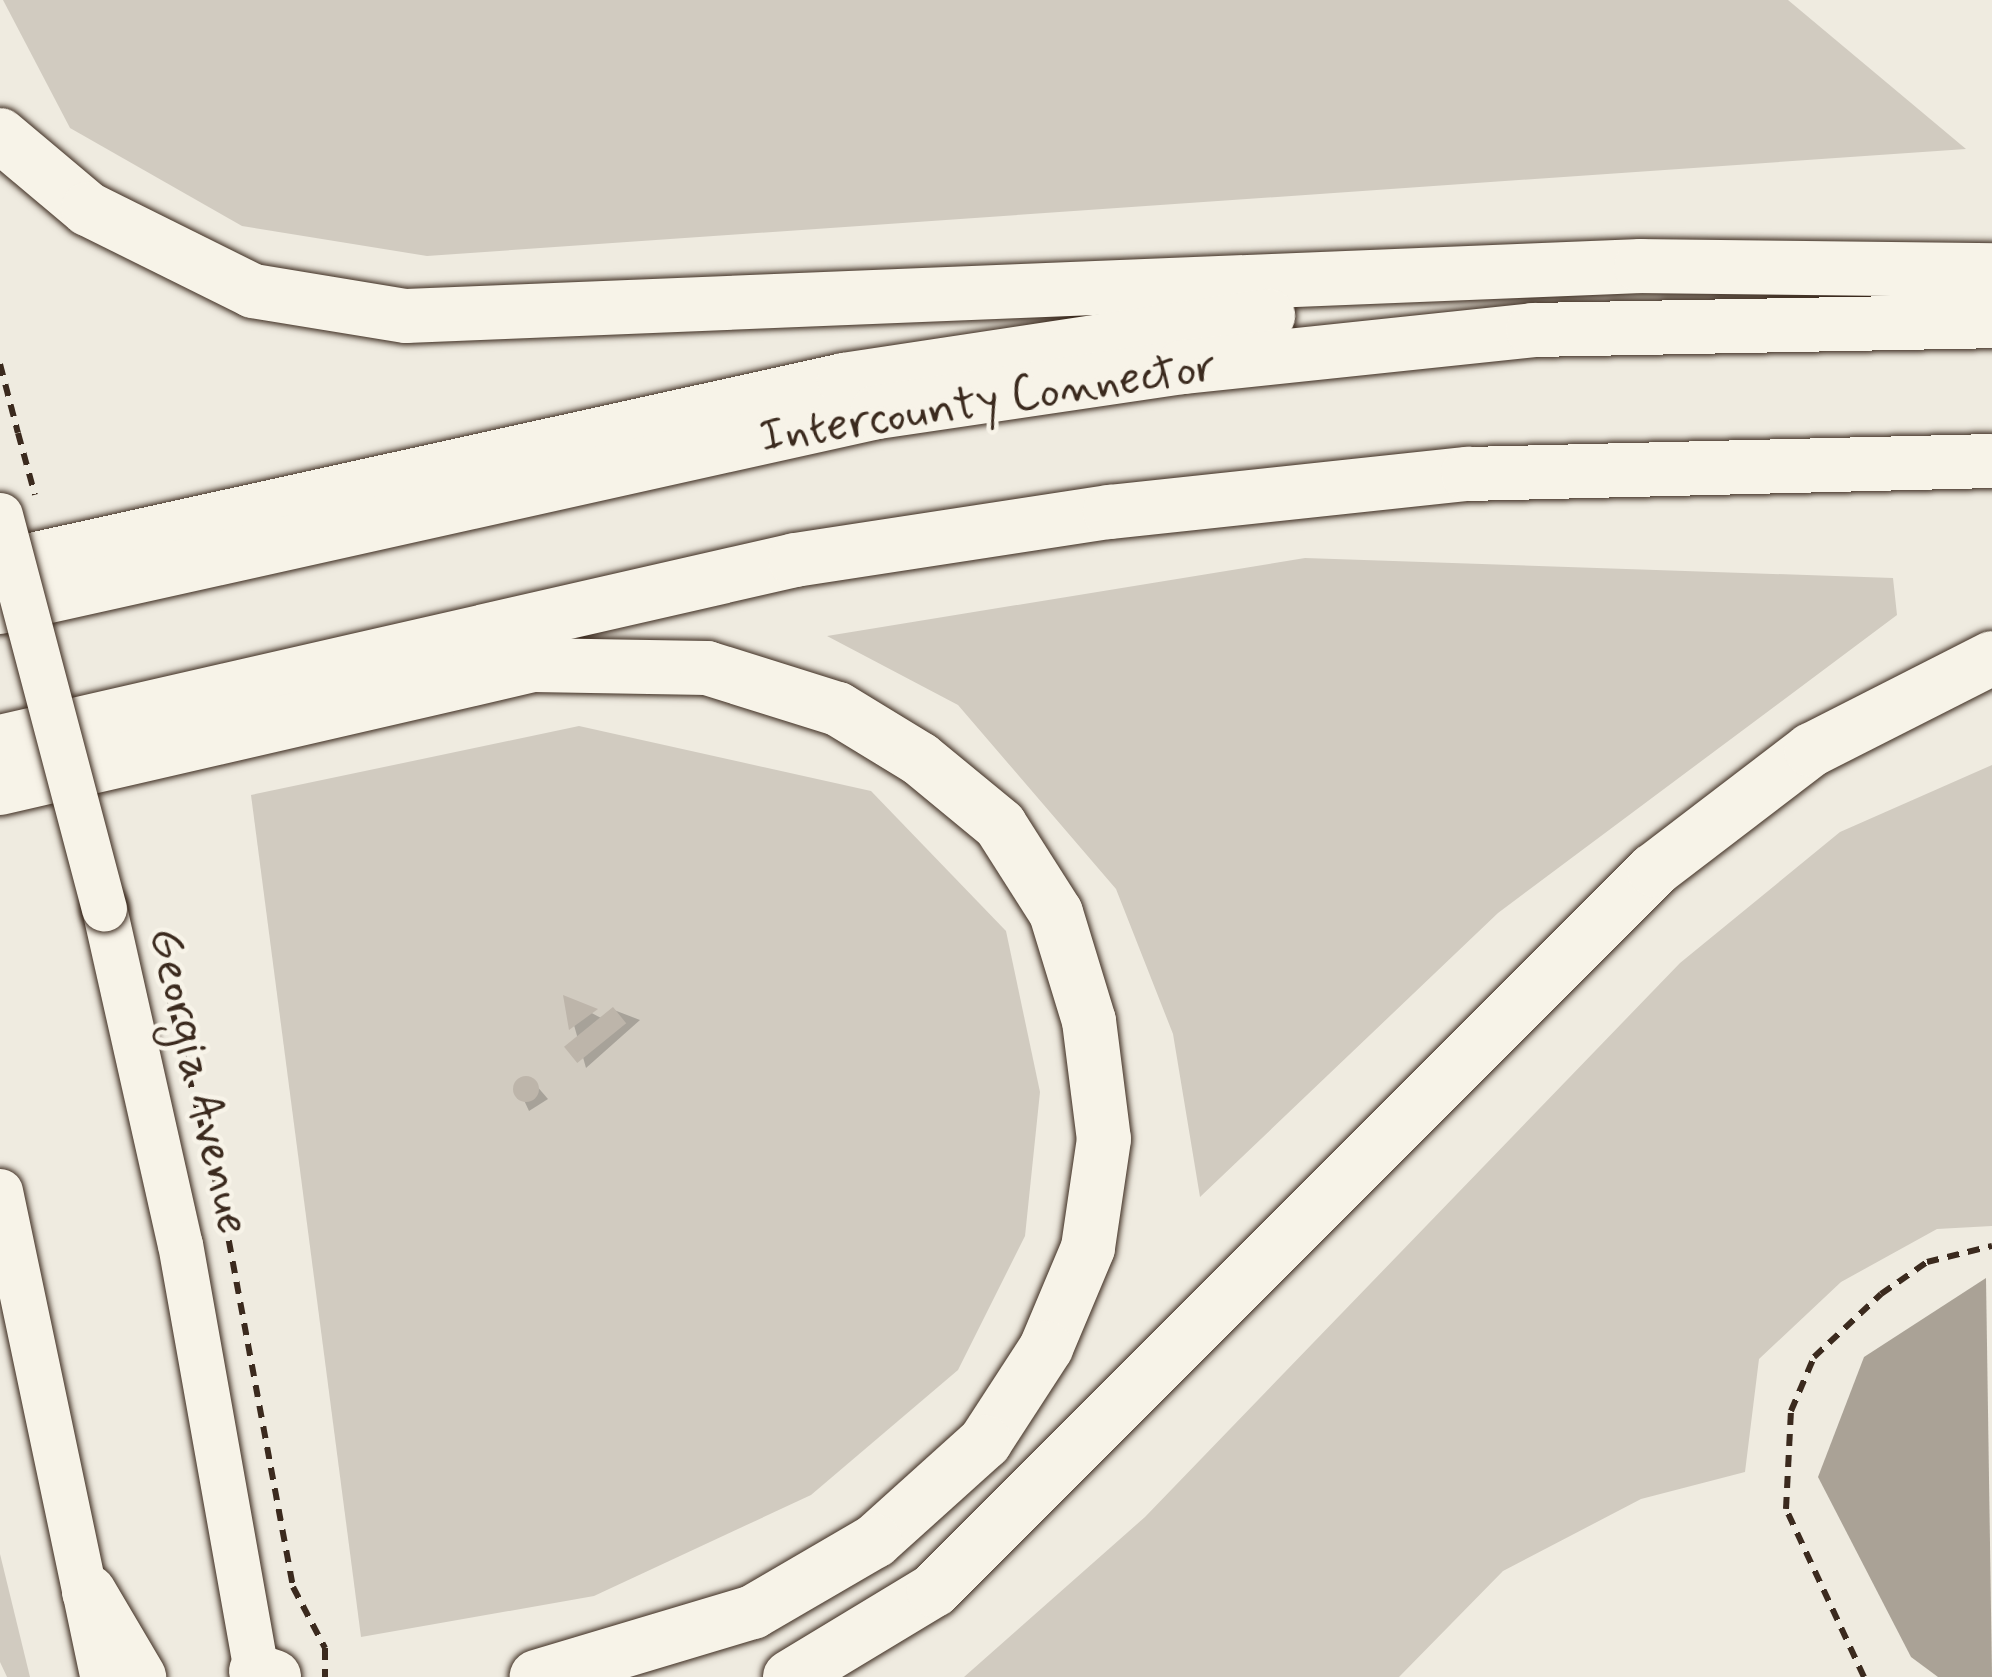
<!DOCTYPE html>
<html>
<head>
<meta charset="utf-8">
<style>
	body { margin:0 }
	#map { position:relative; width:1992px; height:1677px; overflow:hidden; background:#efebe0; font-family:Mynerve,sans-serif }
	div>[style] { position:absolute }
	.green>* { inset:0; background:#d1cbc0 }
	.water>* { inset:0; background:#aaa296 }
	.shadow>* { inset:0; background:#0003 }
	.building>* { inset:0; background:#bdb5aa; transform-origin:0 0 }
	.round { border-radius:50% }
	.path>* { height:6px; margin-top:-3px; transform-origin:0; background:repeating-linear-gradient(90deg,#3b2a1e 0 12px,transparent 0 21px) }
	.roads { filter:drop-shadow(0 0 3px #3b2a1e) drop-shadow(0 0 3px #3b2a1e) }
	.primary>* { height:45px; margin:-22.5px; padding:0 22.5px; transform-origin:22.5px; border-radius:22.5px; background:#f7f3e8 }
	.highway>* { height:54px; margin:-27px; padding:0 27px; transform-origin:27px; border-radius:27px; background:#f7f3e8 }
	.path-bridge>* { height:6px; margin-top:-3px; transform-origin:0; background:repeating-linear-gradient(90deg,#3b2a1e 0 12px,transparent 0 21px) }
	.bridges { filter:drop-shadow(0 0 3px #3b2a1e) drop-shadow(0 0 3px #3b2a1e) }
	.primary-bridge>* { height:45px; margin:-22.5px; padding:0 22.5px; transform-origin:22.5px; border-radius:22.5px; background:#f7f3e8 }
	span { translate:-50% -50%; white-space:nowrap; text-align:center; line-height:1.15; -webkit-text-stroke:9px #f7f3e8; paint-order:stroke }
	.street-label { font-size:48px; color:#3b2a1e }
</style>
</head>
<body>
<div id="map">
	<div class="green">
		<div style="clip-path:polygon(3px 0,1788px 0,1966px 149px,427px 256px,242px 226px,70px 128px)"></div>
		<div style="clip-path:polygon(1305px 558px,1893px 578px,1897px 615px,1498px 913px,1200px 1197px,1173px 1034px,1116px 889px,958px 705px,827px 636px)"></div>
		<div style="clip-path:polygon(579px 726px,871px 791px,1006px 931px,1040px 1092px,1025px 1236px,958px 1370px,811px 1495px,594px 1596px,361px 1637px,251px 795px)"></div>
		<div style="clip-path:polygon(1992px 765px,1992px 1226px,1937px 1229px,1841px 1282px,1759px 1359px,1745px 1472px,1641px 1499px,1503px 1571px,1399px 1677px,964px 1677px,1145px 1517px,1680px 963px,1840px 832px)"></div>
		<div style="clip-path:polygon(0 1554px,30px 1677px,7px 1677px,0 1662px)"></div>
	</div>
	<div class="water">
		<div style="clip-path:polygon(1986px 1278px,1992px 1677px,1938px 1677px,1911px 1657px,1818px 1477px,1864px 1357px)"></div>
	</div>
	<div class="shadow">
		<div style="clip-path:polygon(567px 1000px,603px 1019px,614px 1010px,640px 1020px,586px 1068px)"></div>
		<div style="clip-path:polygon(529px 1077px,548px 1099px,529px 1111px,516px 1083px)"></div>
	</div>
	<div class="building">
		<div style="clip-path:polygon(563px 995px,598px 1009px,569px 1030px)"></div>
		<div style="left:613px;top:1007px;width:21px;height:63px;rotate:51deg"></div>
		<div class="round" style="left:513px;top:1076px;width:26px;height:26px"></div>
	</div>
	<div class="path">
		<div style="left:0;top:364px;width:71px;rotate:75.4deg"></div>
		<div style="left:168px;top:994px;width:233px;rotate:75.8deg"></div>
		<div style="left:225px;top:1220px;width:373px;rotate:79.5deg"></div>
		<div style="left:293px;top:1587px;width:69px;rotate:62.3deg"></div>
		<div style="left:325px;top:1648px;width:29px;rotate:90deg"></div>
		<div style="left:1864px;top:1677px;width:185px;rotate:-114.9deg"></div>
		<div style="left:1786px;top:1509px;width:98px;rotate:-87.1deg"></div>
		<div style="left:1791px;top:1411px;width:59px;rotate:-66.9deg"></div>
		<div style="left:1814px;top:1357px;width:92px;rotate:-43.2deg"></div>
		<div style="left:1881px;top:1294px;width:56px;rotate:-34.8deg"></div>
		<div style="left:1927px;top:1262px;width:67px;rotate:-13.8deg"></div>
	</div>
	<div class="roads">
		<div class="primary">
			<div style="left:104px;top:908px;width:344px;rotate:77.3deg"></div>
			<div style="left:180px;top:1244px;width:440px;rotate:79.9deg"></div>
			<div style="left:0;top:1191px;width:497px;rotate:78.1deg"></div>
		</div>
		<div class="highway">
			<div style="left:0;top:135px;width:115px;rotate:40.1deg"></div>
			<div style="left:88px;top:209px;width:184px;rotate:26.4deg"></div>
			<div style="left:253px;top:291px;width:155px;rotate:9.3deg"></div>
			<div style="left:406px;top:316px;width:1236px;rotate:-2.32deg"></div>
			<div style="left:1641px;top:266px;width:351px;rotate:0.7deg"></div>
			<div style="left:0;top:567px;width:864px;rotate:-12.49deg"></div>
			<div style="left:844px;top:380px;width:429px;rotate:-8.6deg"></div>
			<div style="left:0;top:607px;width:898px;rotate:-12.54deg"></div>
			<div style="left:877px;top:412px;width:309px;rotate:-8.4deg"></div>
			<div style="left:1183px;top:367px;width:352px;rotate:-6deg"></div>
			<div style="left:1533px;top:330px;width:459px;rotate:-1.1deg"></div>
			<div style="left:0;top:742px;width:816px;rotate:-12.89deg"></div>
			<div style="left:795px;top:560px;width:319px;rotate:-8.7deg"></div>
			<div style="left:1110px;top:512px;width:360px;rotate:-6.1deg"></div>
			<div style="left:1468px;top:474px;width:524px;rotate:-1.42deg"></div>
			<div style="left:0;top:788px;width:547px;rotate:-12.99deg"></div>
			<div style="left:533px;top:665px;width:174px;rotate:1deg"></div>
			<div style="left:707px;top:668px;width:137px;rotate:17.4deg"></div>
			<div style="left:838px;top:709px;width:96px;rotate:31.4deg"></div>
			<div style="left:920px;top:759px;width:104px;rotate:39.5deg"></div>
			<div style="left:1000px;top:825px;width:104px;rotate:57.5deg"></div>
			<div style="left:1056px;top:913px;width:113px;rotate:73deg"></div>
			<div style="left:1089px;top:1021px;width:119px;rotate:82.8deg"></div>
			<div style="left:1104px;top:1139px;width:110px;rotate:98.4deg"></div>
			<div style="left:1088px;top:1248px;width:108px;rotate:112.8deg"></div>
			<div style="left:1046px;top:1348px;width:112px;rotate:123deg"></div>
			<div style="left:985px;top:1442px;width:148px;rotate:138deg"></div>
			<div style="left:875px;top:1541px;width:141px;rotate:149.8deg"></div>
			<div style="left:753px;top:1612px;width:226px;rotate:163.3deg"></div>
			<div style="left:89px;top:1592px;width:99px;rotate:59.5deg"></div>
			<div style="left:256px;top:1671px;width:19px;rotate:18deg"></div>
			<div style="left:790px;top:1677px;width:168px;rotate:-31.1deg"></div>
			<div style="left:934px;top:1590px;width:1018px;rotate:-45deg"></div>
			<div style="left:1654px;top:870px;width:198px;rotate:-37.4deg"></div>
			<div style="left:1811px;top:750px;width:203px;rotate:-26.9deg"></div>
		</div>
	</div>
	<div class="path-bridge">
		<div style="left:18px;top:433px;width:64px;rotate:74.7deg"></div>
	</div>
	<div class="bridges">
		<div class="primary-bridge">
			<div style="left:0;top:515px;width:407px;rotate:75.2deg"></div>
		</div>
	</div>
	<div class="street-label">
		<span style="left:988px;top:402px;rotate:-9deg">Intercounty Connector</span>
		<span style="left:198px;top:1081px;rotate:77deg">Georgia Avenue</span>
	</div>
</div>
</body>
</html>
